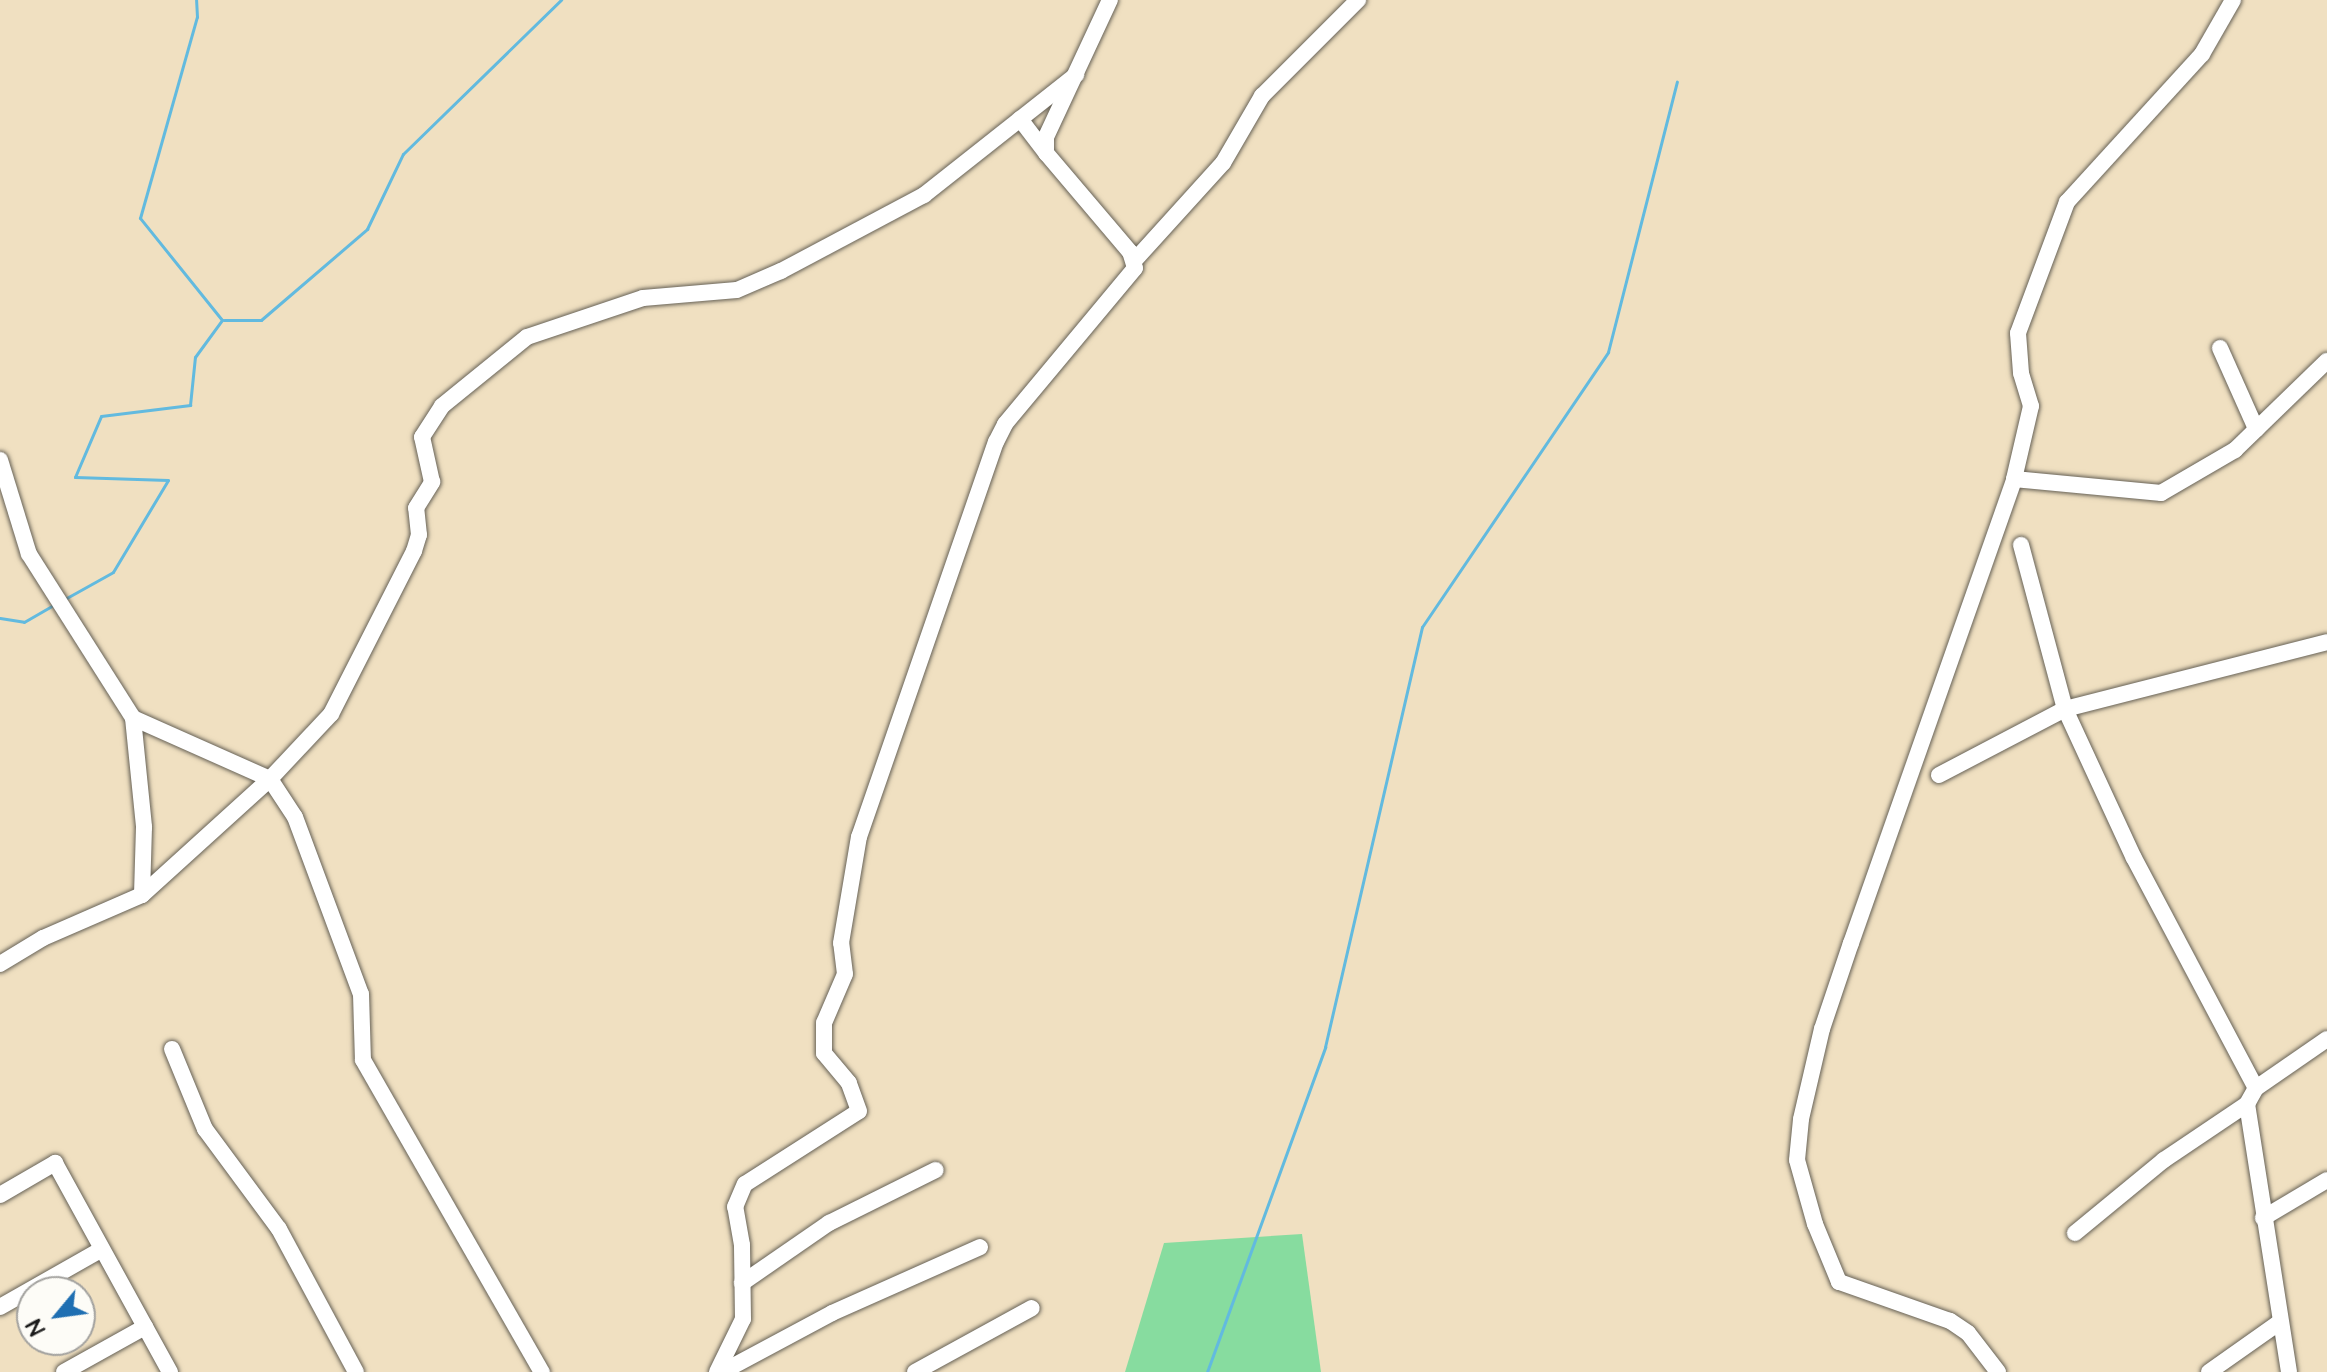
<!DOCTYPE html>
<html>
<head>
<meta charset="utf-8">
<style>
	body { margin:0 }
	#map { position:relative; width:2327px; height:1372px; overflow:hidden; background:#f0e0c1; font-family:"Architects Daughter",sans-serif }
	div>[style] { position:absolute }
	.green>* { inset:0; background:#87dc9f }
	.stream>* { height:3px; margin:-1.5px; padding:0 1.5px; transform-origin:1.5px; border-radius:1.5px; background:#62badf }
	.roads { filter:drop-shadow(0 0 2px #666156) drop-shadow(0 0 2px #666156) }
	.minor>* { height:16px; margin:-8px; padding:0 8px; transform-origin:8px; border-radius:8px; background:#fff }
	span { translate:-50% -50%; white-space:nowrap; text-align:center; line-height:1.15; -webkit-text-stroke:6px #fdfcf7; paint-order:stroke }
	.north { position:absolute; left:16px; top:1276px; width:80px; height:80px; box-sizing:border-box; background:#fdfcf7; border:2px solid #a3a29f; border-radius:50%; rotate:241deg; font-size:22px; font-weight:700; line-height:32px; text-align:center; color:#1c1c1c }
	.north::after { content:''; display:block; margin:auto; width:28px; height:36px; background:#1f6fb2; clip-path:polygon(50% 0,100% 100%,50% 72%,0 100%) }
</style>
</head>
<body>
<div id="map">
	<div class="green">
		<div style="clip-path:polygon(1302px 1234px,1321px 1372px,1125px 1372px,1164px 1243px)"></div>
	</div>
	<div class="stream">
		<div style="left:224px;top:320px;width:37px"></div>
		<div style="left:261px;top:320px;width:140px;rotate:-40.6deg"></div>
		<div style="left:367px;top:229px;width:83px;rotate:-64.4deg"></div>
		<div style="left:403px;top:154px;width:221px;rotate:-44.3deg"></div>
		<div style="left:63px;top:600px;width:57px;rotate:-29.2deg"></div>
		<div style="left:113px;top:572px;width:107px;rotate:-59.1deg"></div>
		<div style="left:168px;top:480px;width:93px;rotate:-178.2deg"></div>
		<div style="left:75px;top:477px;width:66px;rotate:-66.9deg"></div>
		<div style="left:101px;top:416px;width:90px;rotate:-7deg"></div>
		<div style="left:190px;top:405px;width:48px;rotate:-84.1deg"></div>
		<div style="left:195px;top:357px;width:46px;rotate:-53.9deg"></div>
		<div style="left:222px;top:320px;width:131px;rotate:-128.8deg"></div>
		<div style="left:140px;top:218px;width:209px;rotate:-74.2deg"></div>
		<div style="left:197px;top:17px;width:17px;rotate:-93deg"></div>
		<div style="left:0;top:618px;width:24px;rotate:9deg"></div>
		<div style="left:24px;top:622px;width:34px;rotate:-30deg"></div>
		<div style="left:1207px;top:1372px;width:346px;rotate:-70deg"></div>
		<div style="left:1325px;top:1047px;width:431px;rotate:-77deg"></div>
		<div style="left:1422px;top:627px;width:332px;rotate:-55.9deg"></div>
		<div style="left:1608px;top:352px;width:279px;rotate:-75.7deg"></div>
	</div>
	<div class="roads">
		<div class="minor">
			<div style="left:1020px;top:119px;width:43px;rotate:52.6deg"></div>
			<div style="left:1135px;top:260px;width:131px;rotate:-47.8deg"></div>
			<div style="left:1223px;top:163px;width:78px;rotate:-59.8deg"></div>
			<div style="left:1262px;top:96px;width:136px;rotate:-45deg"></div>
			<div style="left:2220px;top:348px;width:89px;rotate:66deg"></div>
			<div style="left:0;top:460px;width:98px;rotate:72.9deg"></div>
			<div style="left:29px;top:554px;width:194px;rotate:57.6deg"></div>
			<div style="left:133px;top:718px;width:150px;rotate:24deg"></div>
			<div style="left:270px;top:779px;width:45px;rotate:56.7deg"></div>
			<div style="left:295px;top:817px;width:189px;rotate:69.6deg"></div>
			<div style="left:361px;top:994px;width:66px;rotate:88.3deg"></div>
			<div style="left:363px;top:1060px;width:360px;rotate:60.2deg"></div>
			<div style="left:2014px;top:479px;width:148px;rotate:5.4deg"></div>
			<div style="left:2161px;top:493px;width:86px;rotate:-30.2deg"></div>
			<div style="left:2235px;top:450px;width:128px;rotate:-44.1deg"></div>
			<div style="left:2021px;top:545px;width:170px;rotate:75deg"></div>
			<div style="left:2065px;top:709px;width:164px;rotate:65.2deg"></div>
			<div style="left:2134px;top:858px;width:260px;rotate:62.1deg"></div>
			<div style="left:133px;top:718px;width:110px;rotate:84.2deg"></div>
			<div style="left:144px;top:827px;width:68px;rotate:91.7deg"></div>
			<div style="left:142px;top:895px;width:173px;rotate:-42.2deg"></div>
			<div style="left:270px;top:779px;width:89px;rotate:-46.8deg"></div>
			<div style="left:331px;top:714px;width:183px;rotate:-63deg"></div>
			<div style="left:414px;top:551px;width:17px;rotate:-73deg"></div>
			<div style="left:419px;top:535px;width:27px;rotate:-96deg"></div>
			<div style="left:416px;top:508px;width:31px;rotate:-58deg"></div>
			<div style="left:432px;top:482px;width:46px;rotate:-102.5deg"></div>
			<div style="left:422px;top:437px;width:37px;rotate:-57deg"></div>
			<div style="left:442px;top:406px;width:109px;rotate:-39.1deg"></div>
			<div style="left:527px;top:337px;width:122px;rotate:-18.6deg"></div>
			<div style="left:643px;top:298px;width:94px;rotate:-4.9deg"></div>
			<div style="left:737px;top:290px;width:48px;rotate:-23.4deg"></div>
			<div style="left:781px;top:271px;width:162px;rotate:-28deg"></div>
			<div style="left:924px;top:195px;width:194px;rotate:-38.3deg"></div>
			<div style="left:1939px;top:775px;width:142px;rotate:-27.6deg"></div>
			<div style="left:2065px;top:709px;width:270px;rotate:-14.3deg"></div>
			<div style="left:0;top:964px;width:50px;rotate:-31.2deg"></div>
			<div style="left:43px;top:938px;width:108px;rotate:-23.5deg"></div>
			<div style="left:172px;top:1049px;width:87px;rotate:67.6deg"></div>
			<div style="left:205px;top:1129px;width:124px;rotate:53.5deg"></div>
			<div style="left:279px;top:1229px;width:162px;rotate:61.7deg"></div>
			<div style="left:0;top:1195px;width:64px;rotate:-30.2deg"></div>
			<div style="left:55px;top:1163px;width:239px;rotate:61.2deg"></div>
			<div style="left:2263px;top:1218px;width:74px;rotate:-30.7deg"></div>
			<div style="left:2075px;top:1233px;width:115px;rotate:-39.4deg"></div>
			<div style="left:2164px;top:1160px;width:100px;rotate:-34deg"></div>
			<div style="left:742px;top:1283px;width:106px;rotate:-34.6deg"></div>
			<div style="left:829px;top:1223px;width:119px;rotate:-26.4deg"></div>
			<div style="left:0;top:1307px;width:117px;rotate:-29.6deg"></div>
			<div style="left:64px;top:1372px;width:93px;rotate:-29.1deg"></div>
			<div style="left:717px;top:1372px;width:59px;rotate:-63.9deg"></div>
			<div style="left:743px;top:1319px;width:74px;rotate:-90.8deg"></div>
			<div style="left:742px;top:1245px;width:39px;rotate:-100deg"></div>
			<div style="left:735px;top:1207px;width:25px;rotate:-67deg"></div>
			<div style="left:745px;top:1184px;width:135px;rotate:-32.6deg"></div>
			<div style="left:859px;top:1111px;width:30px;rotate:-110deg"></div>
			<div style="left:849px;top:1083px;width:39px;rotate:-130deg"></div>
			<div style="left:824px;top:1053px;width:30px;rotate:-90deg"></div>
			<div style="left:824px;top:1023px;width:53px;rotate:-66.8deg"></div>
			<div style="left:845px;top:974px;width:31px;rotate:-97deg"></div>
			<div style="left:841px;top:943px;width:108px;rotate:-80.4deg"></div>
			<div style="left:859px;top:837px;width:418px;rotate:-70.9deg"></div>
			<div style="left:996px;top:442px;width:20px;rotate:-63deg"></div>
			<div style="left:1005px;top:424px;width:203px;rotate:-50.2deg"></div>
			<div style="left:1135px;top:268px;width:17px;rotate:-107deg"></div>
			<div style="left:1130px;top:252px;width:130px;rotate:-130.3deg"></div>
			<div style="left:1046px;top:153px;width:16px;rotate:-90deg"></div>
			<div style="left:1046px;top:137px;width:151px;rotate:-65deg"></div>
			<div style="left:722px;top:1372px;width:125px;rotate:-28.2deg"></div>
			<div style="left:832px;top:1313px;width:162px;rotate:-24deg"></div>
			<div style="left:915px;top:1372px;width:133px;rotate:-28.7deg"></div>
			<div style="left:1998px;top:1372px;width:49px;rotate:-127.6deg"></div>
			<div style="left:1968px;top:1333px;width:22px;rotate:-146deg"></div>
			<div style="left:1950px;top:1321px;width:118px;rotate:-160.6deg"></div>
			<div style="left:1839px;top:1282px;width:63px;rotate:-112.5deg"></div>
			<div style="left:1815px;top:1224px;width:66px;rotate:-105.7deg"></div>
			<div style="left:1797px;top:1160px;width:41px;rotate:-84.4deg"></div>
			<div style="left:1801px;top:1119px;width:92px;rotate:-76.9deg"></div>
			<div style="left:1822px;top:1029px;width:91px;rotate:-71.4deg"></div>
			<div style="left:1851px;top:943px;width:492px;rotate:-70.6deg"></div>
			<div style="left:2014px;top:479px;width:75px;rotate:-76.9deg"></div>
			<div style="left:2031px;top:406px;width:34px;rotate:-107deg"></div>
			<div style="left:2021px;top:373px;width:40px;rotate:-94.3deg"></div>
			<div style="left:2018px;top:333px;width:140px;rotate:-69.5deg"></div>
			<div style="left:2067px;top:202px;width:200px;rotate:-47.6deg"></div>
			<div style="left:2202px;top:54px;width:62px;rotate:-60.1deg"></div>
			<div style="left:2209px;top:1372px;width:87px;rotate:-35.2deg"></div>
			<div style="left:2289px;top:1372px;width:271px;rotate:-98.9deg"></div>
			<div style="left:2247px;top:1104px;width:18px;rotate:-61deg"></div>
			<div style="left:2256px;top:1088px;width:86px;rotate:-34.6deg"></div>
		</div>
	</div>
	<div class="north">N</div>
</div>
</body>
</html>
